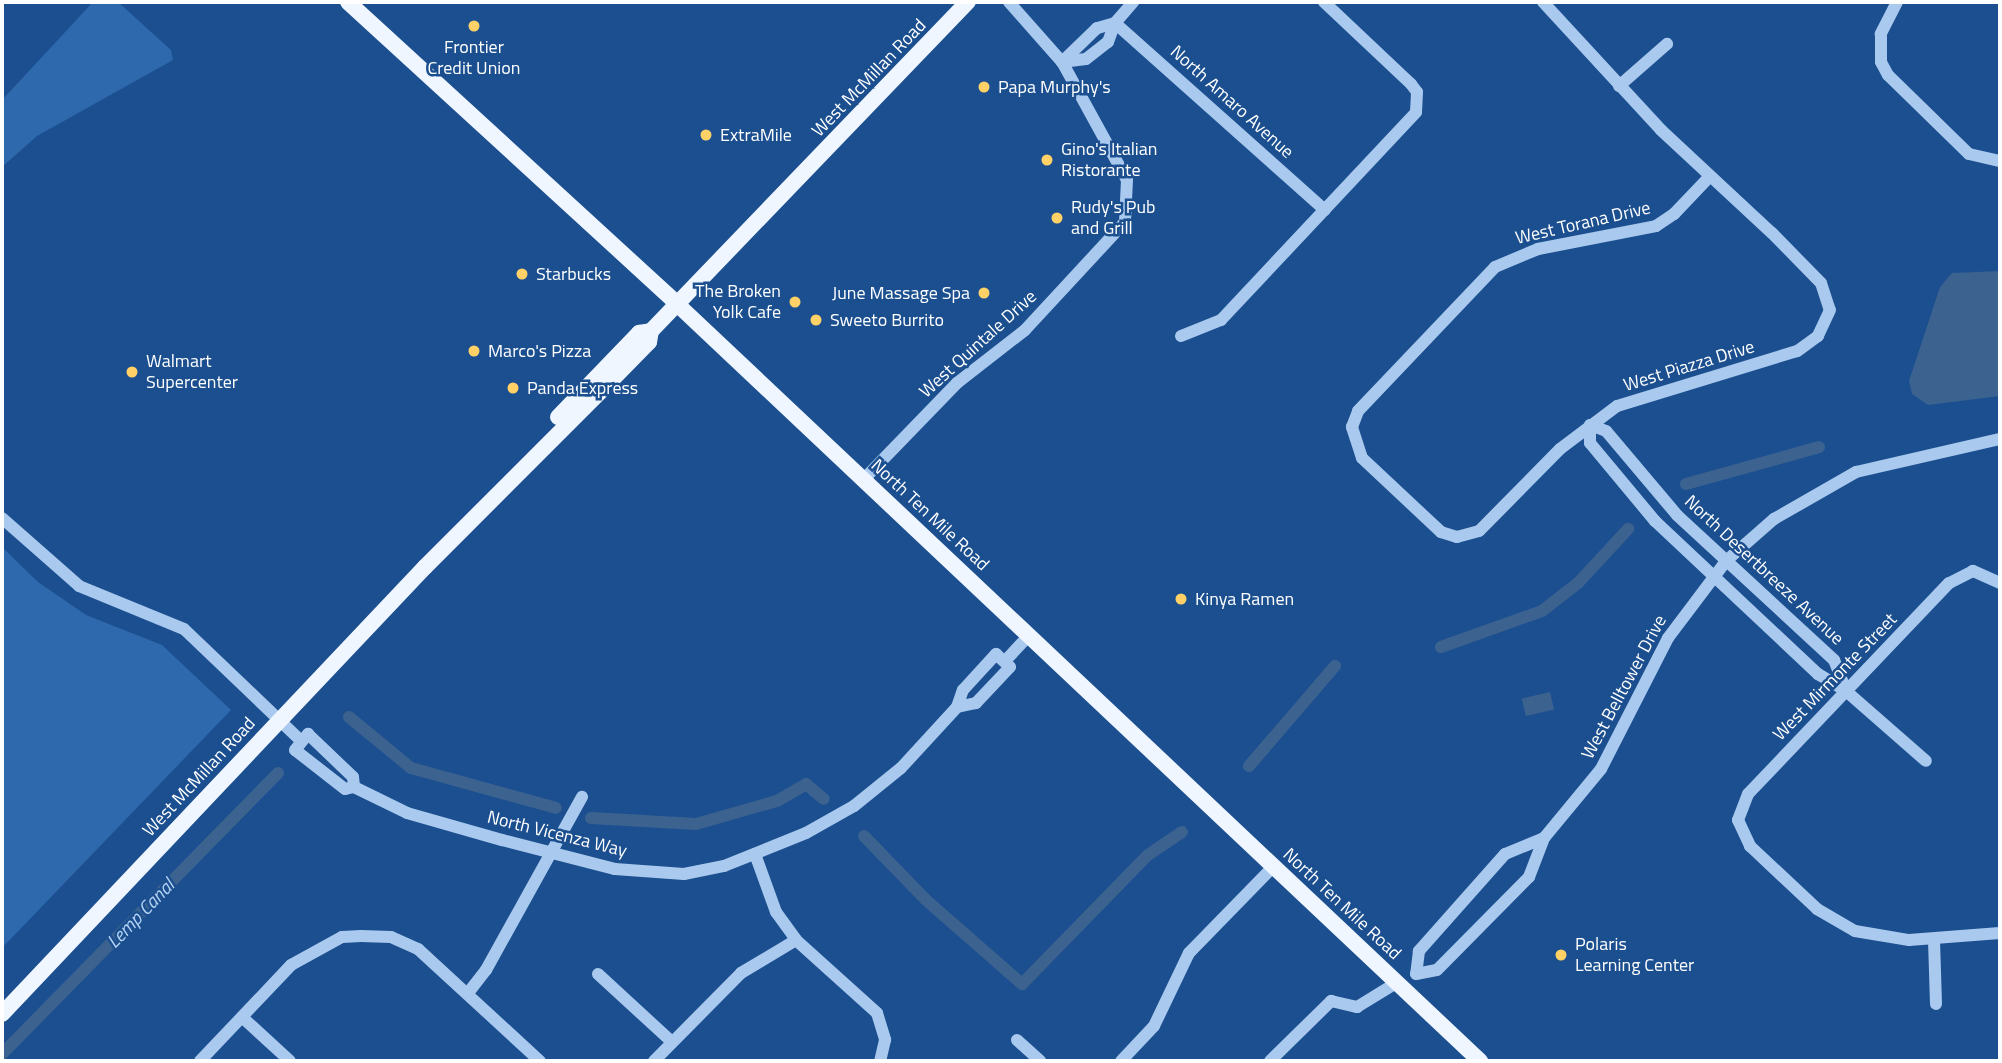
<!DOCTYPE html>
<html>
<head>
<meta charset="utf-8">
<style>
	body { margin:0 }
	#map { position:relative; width:2002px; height:1063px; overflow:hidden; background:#1b4f8f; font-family:"Titillium Web",sans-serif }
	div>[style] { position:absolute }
	.green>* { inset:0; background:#2e69ad }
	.water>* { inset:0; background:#3c6290; transform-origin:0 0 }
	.canal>* { height:12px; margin:-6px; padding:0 6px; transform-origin:6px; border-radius:6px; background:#3c6290 }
	.minor>* { height:12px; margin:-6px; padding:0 6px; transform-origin:6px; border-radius:6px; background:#a9c9ee }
	.major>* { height:16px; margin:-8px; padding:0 8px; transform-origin:8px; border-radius:8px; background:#f0f6ff }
	.dots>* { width:19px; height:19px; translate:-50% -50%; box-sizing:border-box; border:4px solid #1b4f8f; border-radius:50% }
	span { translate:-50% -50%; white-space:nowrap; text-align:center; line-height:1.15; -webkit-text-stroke:5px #1b4f8f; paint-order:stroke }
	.poi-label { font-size:18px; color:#fff }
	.left { translate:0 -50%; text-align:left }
	.right { translate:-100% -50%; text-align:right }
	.street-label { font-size:18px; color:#fff }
	.water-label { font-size:19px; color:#b5d3f5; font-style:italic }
	.frame { position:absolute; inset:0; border:4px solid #fff; pointer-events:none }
</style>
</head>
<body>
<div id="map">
	<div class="green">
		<div style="clip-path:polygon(93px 2px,118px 2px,171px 50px,173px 60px,37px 136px,2px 167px,2px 100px)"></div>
		<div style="clip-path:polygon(2px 547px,38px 582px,86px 615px,162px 645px,231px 710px,2px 948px)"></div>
	</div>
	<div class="water">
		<div style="clip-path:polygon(2000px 271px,2000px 396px,1928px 405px,1912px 394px,1909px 381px,1940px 287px,1952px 273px)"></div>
		<div style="left:1550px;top:692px;width:18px;height:29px;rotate:77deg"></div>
	</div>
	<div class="canal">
		<div style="left:1686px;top:484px;width:138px;rotate:-15.5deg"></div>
		<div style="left:1441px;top:647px;width:107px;rotate:-19.6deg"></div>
		<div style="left:1542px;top:611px;width:46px;rotate:-37.9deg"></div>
		<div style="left:1578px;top:583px;width:74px;rotate:-47.2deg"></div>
		<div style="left:349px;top:717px;width:80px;rotate:39.4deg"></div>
		<div style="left:411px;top:768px;width:150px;rotate:15.4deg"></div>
		<div style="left:1249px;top:766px;width:132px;rotate:-49.3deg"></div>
		<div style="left:591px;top:818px;width:105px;rotate:3.3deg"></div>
		<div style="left:696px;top:824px;width:84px;rotate:-15.9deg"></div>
		<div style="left:777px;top:801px;width:34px;rotate:-30deg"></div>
		<div style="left:806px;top:784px;width:23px;rotate:40deg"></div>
		<div style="left:864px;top:836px;width:89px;rotate:45.9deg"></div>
		<div style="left:926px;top:900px;width:128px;rotate:41.2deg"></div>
		<div style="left:1022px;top:984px;width:180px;rotate:-45.7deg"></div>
		<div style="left:1148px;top:855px;width:41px;rotate:-34.1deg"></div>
		<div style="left:2px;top:1054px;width:394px;rotate:-45.5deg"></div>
	</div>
	<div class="minor">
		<div style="left:1543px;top:2px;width:174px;rotate:47.3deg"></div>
		<div style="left:1661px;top:130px;width:151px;rotate:42.9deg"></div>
		<div style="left:1772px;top:233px;width:70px;rotate:45.6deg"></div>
		<div style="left:1821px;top:283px;width:28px;rotate:72deg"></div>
		<div style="left:1830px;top:310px;width:29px;rotate:115deg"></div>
		<div style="left:1818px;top:336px;width:26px;rotate:144deg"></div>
		<div style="left:1797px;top:351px;width:188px;rotate:163deg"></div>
		<div style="left:1617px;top:406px;width:71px;rotate:143deg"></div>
		<div style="left:1560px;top:449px;width:115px;rotate:134.6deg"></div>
		<div style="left:1479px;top:531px;width:23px;rotate:165deg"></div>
		<div style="left:1457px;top:537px;width:17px;rotate:-163deg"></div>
		<div style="left:1441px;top:532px;width:108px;rotate:-136.9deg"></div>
		<div style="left:1362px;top:458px;width:33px;rotate:-108deg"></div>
		<div style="left:1352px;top:427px;width:17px;rotate:-69deg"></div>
		<div style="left:1358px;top:411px;width:199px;rotate:-46.4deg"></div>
		<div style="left:1495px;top:267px;width:47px;rotate:-22.7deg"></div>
		<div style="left:1538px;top:249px;width:120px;rotate:-11deg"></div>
		<div style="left:1656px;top:226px;width:22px;rotate:-34deg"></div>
		<div style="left:1674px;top:214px;width:52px;rotate:-46.5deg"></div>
		<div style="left:1897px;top:2px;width:36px;rotate:117deg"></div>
		<div style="left:1881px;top:34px;width:28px;rotate:90deg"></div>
		<div style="left:1881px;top:62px;width:15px;rotate:62deg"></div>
		<div style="left:1888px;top:75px;width:113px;rotate:44.3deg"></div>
		<div style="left:1969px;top:154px;width:32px;rotate:13deg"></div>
		<div style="left:1115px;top:23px;width:281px;rotate:41.7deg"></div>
		<div style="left:1115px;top:23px;width:19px;rotate:164deg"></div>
		<div style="left:1097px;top:28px;width:49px;rotate:135.8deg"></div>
		<div style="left:1062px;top:62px;width:24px;rotate:-7deg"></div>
		<div style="left:1086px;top:59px;width:28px;rotate:-38deg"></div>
		<div style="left:1108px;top:42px;width:20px;rotate:-70deg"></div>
		<div style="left:1115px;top:23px;width:28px;rotate:-49deg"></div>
		<div style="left:1619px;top:86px;width:64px;rotate:-41.2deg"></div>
		<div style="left:1181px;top:336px;width:43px;rotate:-21.8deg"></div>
		<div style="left:1221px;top:320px;width:285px;rotate:-46.8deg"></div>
		<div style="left:1416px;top:112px;width:20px;rotate:-87deg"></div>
		<div style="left:1417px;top:92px;width:10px;rotate:-127deg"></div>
		<div style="left:1411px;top:84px;width:120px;rotate:-136.7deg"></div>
		<div style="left:864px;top:479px;width:134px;rotate:-45.9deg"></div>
		<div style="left:957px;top:383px;width:86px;rotate:-37.9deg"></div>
		<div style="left:1025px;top:330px;width:147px;rotate:-47.2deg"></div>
		<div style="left:1125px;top:222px;width:42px;rotate:-87.3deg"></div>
		<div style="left:1127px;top:180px;width:135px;rotate:-118.8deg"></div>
		<div style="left:1062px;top:62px;width:80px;rotate:-131.5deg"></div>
		<div style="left:2px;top:518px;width:103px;rotate:41.4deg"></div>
		<div style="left:79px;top:586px;width:113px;rotate:22.3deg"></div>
		<div style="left:184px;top:629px;width:161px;rotate:43.7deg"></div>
		<div style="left:2000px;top:583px;width:30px;rotate:-156deg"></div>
		<div style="left:1973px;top:571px;width:27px;rotate:153deg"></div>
		<div style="left:1949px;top:583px;width:291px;rotate:133.6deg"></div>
		<div style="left:1748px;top:794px;width:28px;rotate:111deg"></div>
		<div style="left:1738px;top:820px;width:29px;rotate:65deg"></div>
		<div style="left:1750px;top:846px;width:92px;rotate:43.2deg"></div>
		<div style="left:1817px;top:909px;width:44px;rotate:30.1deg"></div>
		<div style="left:1855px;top:931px;width:55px;rotate:9.5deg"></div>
		<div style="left:1909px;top:940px;width:91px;rotate:-4.4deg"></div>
		<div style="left:996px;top:654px;width:19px;rotate:43deg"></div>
		<div style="left:1010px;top:667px;width:50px;rotate:133.4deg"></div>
		<div style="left:976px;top:703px;width:19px;rotate:168deg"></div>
		<div style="left:957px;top:707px;width:18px;rotate:-71deg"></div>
		<div style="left:963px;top:690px;width:49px;rotate:-47.5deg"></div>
		<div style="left:1006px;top:660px;width:34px;rotate:-47deg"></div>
		<div style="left:1846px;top:691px;width:33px;rotate:-111deg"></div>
		<div style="left:1834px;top:660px;width:214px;rotate:-137.3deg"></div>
		<div style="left:1677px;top:515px;width:110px;rotate:-130.2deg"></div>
		<div style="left:1606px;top:431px;width:17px;rotate:-159deg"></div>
		<div style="left:1590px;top:425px;width:18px;rotate:90deg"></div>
		<div style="left:1590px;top:443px;width:102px;rotate:50.2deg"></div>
		<div style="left:1655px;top:521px;width:224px;rotate:43.2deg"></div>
		<div style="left:1818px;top:674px;width:33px;rotate:31deg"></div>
		<div style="left:1846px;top:691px;width:106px;rotate:41.2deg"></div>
		<div style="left:308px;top:734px;width:62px;rotate:43.7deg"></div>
		<div style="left:353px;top:777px;width:10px;rotate:84deg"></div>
		<div style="left:354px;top:787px;width:9px;rotate:167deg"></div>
		<div style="left:345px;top:789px;width:63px;rotate:-142deg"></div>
		<div style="left:295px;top:750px;width:21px;rotate:-51deg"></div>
		<div style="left:354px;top:787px;width:59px;rotate:26.1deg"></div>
		<div style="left:407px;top:813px;width:99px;rotate:15.9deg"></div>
		<div style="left:502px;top:840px;width:117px;rotate:14.4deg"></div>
		<div style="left:615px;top:869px;width:69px;rotate:4.1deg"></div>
		<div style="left:684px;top:874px;width:41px;rotate:-11.3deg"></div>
		<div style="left:724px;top:866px;width:88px;rotate:-21.9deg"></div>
		<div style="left:806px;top:833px;width:55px;rotate:-29.4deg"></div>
		<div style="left:854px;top:806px;width:60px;rotate:-39deg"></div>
		<div style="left:901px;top:768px;width:83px;rotate:-47.4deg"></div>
		<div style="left:1544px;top:838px;width:42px;rotate:157.7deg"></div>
		<div style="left:1505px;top:854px;width:130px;rotate:131.6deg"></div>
		<div style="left:1419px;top:951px;width:23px;rotate:97deg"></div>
		<div style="left:1416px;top:974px;width:21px;rotate:-11deg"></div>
		<div style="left:1437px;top:970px;width:131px;rotate:-45.3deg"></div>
		<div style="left:1529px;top:877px;width:42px;rotate:-69deg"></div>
		<div style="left:1544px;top:838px;width:89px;rotate:-50.4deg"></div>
		<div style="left:1601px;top:769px;width:147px;rotate:-62.9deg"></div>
		<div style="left:1668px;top:638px;width:96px;rotate:-53deg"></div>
		<div style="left:1726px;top:561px;width:64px;rotate:-41.2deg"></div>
		<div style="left:1774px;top:519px;width:95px;rotate:-29.8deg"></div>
		<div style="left:1856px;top:472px;width:148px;rotate:-12.9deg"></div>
		<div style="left:755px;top:854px;width:62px;rotate:70.1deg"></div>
		<div style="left:776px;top:912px;width:34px;rotate:54deg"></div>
		<div style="left:796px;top:940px;width:109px;rotate:42deg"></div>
		<div style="left:877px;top:1013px;width:28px;rotate:73deg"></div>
		<div style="left:885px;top:1040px;width:22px;rotate:103deg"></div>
		<div style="left:1934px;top:940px;width:64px;rotate:88.2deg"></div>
		<div style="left:598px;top:974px;width:100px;rotate:42.6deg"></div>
		<div style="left:468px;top:993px;width:29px;rotate:-52deg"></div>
		<div style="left:486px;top:970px;width:198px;rotate:-61deg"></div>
		<div style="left:242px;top:1017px;width:65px;rotate:42.5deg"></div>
		<div style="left:1017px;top:1040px;width:31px;rotate:42deg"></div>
		<div style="left:200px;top:1061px;width:132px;rotate:-46.5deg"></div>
		<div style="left:291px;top:965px;width:58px;rotate:-28.8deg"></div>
		<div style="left:342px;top:937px;width:19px;rotate:-3deg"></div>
		<div style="left:361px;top:936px;width:30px;rotate:2deg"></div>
		<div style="left:391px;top:937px;width:30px;rotate:24deg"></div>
		<div style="left:418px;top:949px;width:166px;rotate:42.6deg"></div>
		<div style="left:654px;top:1061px;width:124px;rotate:-45.3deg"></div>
		<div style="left:741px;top:973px;width:64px;rotate:-31deg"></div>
		<div style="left:1121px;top:1061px;width:48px;rotate:-46.7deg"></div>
		<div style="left:1154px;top:1026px;width:81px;rotate:-64.4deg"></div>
		<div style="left:1189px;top:953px;width:122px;rotate:-45.7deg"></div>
		<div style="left:1270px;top:1061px;width:86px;rotate:-44.5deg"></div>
		<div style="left:1331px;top:1001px;width:27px;rotate:13deg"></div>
		<div style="left:1357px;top:1007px;width:48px;rotate:-31.4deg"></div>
	</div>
	<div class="major">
		<div style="left:348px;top:2px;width:447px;rotate:42.5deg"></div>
		<div style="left:677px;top:304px;width:1104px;rotate:43.31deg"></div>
		<div style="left:558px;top:417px;width:117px;rotate:-46deg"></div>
		<div style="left:639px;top:333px;width:12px;rotate:-9deg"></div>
		<div style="left:2px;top:1014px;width:615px;rotate:-46.58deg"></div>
		<div style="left:425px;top:567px;width:255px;rotate:-45deg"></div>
		<div style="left:605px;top:387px;width:63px;rotate:-45.6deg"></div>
		<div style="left:649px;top:342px;width:11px;rotate:-80deg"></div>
		<div style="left:651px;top:331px;width:457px;rotate:-46.1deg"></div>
	</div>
	<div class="dots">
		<div style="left:474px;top:26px;background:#ffd166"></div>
		<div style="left:984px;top:87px;background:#ffd166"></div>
		<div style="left:706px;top:135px;background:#ffd166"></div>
		<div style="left:1047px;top:160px;background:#ffd166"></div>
		<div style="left:1057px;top:218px;background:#ffd166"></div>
		<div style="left:522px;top:274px;background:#ffd166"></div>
		<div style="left:984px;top:293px;background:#ffd166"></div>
		<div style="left:795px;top:302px;background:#ffd166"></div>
		<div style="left:816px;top:320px;background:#ffd166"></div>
		<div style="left:474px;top:351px;background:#ffd166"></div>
		<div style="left:132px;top:372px;background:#ffd166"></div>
		<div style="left:513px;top:388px;background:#ffd166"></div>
		<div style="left:1181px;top:599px;background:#ffd166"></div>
		<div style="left:1561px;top:955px;background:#ffd166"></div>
	</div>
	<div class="poi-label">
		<span style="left:474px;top:58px">Frontier<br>Credit Union</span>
		<span class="left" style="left:998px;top:87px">Papa Murphy's</span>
		<span class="left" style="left:720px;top:135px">ExtraMile</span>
		<span class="left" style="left:1061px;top:160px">Gino's Italian<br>Ristorante</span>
		<span class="left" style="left:1071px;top:218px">Rudy's Pub<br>and Grill</span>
		<span class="left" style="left:536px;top:274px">Starbucks</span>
		<span class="right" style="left:781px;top:302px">The Broken<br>Yolk Cafe</span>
		<span class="right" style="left:970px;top:293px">June Massage Spa</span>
		<span class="left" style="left:830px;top:320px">Sweeto Burrito</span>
		<span class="left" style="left:488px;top:351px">Marco's Pizza</span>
		<span class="left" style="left:146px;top:372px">Walmart<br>Supercenter</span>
		<span class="left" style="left:527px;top:388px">Panda Express</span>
		<span class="left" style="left:1195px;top:599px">Kinya Ramen</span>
		<span class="left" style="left:1575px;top:955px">Polaris<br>Learning Center</span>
	</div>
	<div class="street-label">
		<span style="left:869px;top:78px;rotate:-46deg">West McMillan Road</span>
		<span style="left:1232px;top:102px;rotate:42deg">North Amaro Avenue</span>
		<span style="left:1583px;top:223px;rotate:-13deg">West Torana Drive</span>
		<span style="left:978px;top:344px;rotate:-42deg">West Quintale Drive</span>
		<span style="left:1689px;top:366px;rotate:-17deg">West Piazza Drive</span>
		<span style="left:930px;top:515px;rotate:43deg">North Ten Mile Road</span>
		<span style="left:1764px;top:570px;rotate:43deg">North Desertbreeze Avenue</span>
		<span style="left:1835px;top:677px;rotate:-46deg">West Mirmonte Street</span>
		<span style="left:1624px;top:687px;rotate:-62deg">West Belltower Drive</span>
		<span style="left:199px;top:777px;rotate:-47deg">West McMillan Road</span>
		<span style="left:557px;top:834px;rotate:14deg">North Vicenza Way</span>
		<span style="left:1342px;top:904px;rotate:43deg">North Ten Mile Road</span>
	</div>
	<div class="water-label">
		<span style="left:140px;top:913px;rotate:-46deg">Lemp Canal</span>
	</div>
	<div class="frame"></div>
</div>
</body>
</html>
